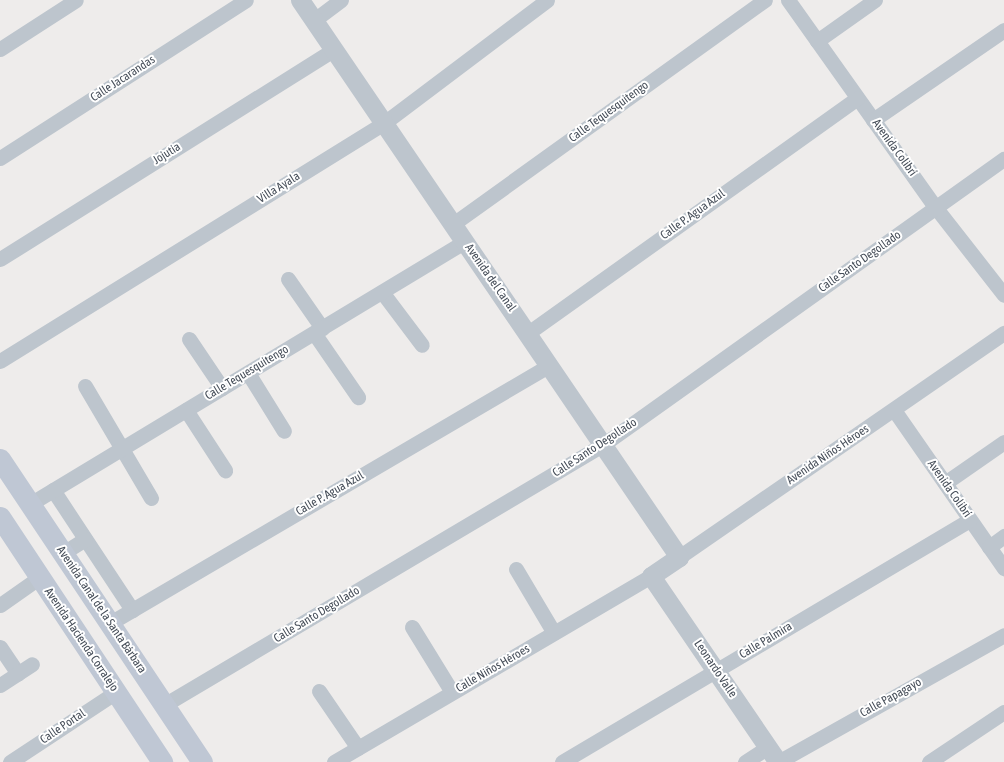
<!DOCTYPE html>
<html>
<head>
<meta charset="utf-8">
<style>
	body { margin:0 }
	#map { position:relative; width:1004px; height:762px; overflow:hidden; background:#eeeceb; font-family:"Asap Condensed",sans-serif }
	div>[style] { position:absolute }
	.minor>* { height:15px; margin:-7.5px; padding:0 7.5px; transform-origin:7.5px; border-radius:7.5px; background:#bdc5cd }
	.tertiary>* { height:19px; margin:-9.5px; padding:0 9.5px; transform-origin:9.5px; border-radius:9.5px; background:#bdc5cd }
	.secondary>* { height:21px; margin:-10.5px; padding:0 10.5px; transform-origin:10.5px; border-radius:10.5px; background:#bfc7d4 }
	span { translate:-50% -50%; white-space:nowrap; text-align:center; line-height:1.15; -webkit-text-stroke:4px #fff; paint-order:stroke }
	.street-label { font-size:12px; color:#454d58 }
</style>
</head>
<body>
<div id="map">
	<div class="minor">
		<div style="left:788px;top:0;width:255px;rotate:54.6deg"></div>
		<div style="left:936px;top:208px;width:110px;rotate:52deg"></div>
		<div style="left:313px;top:21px;width:35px;rotate:-37deg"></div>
		<div style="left:817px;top:41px;width:71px;rotate:-35.3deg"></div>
		<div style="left:0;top:49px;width:90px;rotate:-32.8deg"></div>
		<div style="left:873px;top:120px;width:159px;rotate:-34.5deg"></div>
		<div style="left:0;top:158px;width:292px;rotate:-32.7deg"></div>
		<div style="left:453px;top:224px;width:384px;rotate:-35.7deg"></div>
		<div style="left:0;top:259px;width:393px;rotate:-32.1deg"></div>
		<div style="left:288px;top:279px;width:60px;rotate:55.2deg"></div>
		<div style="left:382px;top:292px;width:66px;rotate:53deg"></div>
		<div style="left:314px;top:333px;width:78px;rotate:55.5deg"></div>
		<div style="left:528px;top:333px;width:404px;rotate:-35.5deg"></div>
		<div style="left:189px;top:339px;width:59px;rotate:56deg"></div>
		<div style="left:0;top:361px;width:452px;rotate:-31.8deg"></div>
		<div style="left:384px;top:123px;width:204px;rotate:-37deg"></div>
		<div style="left:248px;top:373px;width:68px;rotate:58.2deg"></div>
		<div style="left:85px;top:386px;width:130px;rotate:59.5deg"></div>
		<div style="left:186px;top:410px;width:72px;rotate:57deg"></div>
		<div style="left:894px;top:410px;width:193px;rotate:55.2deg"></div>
		<div style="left:945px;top:483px;width:72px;rotate:-34.8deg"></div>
		<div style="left:53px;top:490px;width:144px;rotate:56.6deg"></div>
		<div style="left:30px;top:504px;width:507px;rotate:-31.12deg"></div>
		<div style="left:989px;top:547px;width:19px;rotate:-36deg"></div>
		<div style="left:63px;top:553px;width:26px;rotate:-32deg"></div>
		<div style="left:679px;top:557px;width:395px;rotate:-34.6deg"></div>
		<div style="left:516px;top:569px;width:74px;rotate:59.3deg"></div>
		<div style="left:0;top:605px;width:49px;rotate:-35deg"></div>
		<div style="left:110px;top:623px;width:510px;rotate:-30.39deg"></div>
		<div style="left:412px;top:627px;width:76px;rotate:58.4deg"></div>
		<div style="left:0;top:647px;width:32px;rotate:56deg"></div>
		<div style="left:0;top:685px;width:38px;rotate:-33deg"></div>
		<div style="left:319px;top:691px;width:69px;rotate:55.6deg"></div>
		<div style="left:164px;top:705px;width:512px;rotate:-30.68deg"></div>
		<div style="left:604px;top:444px;width:491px;rotate:-35.5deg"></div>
		<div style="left:10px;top:762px;width:127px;rotate:-33.4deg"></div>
		<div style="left:334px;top:762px;width:368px;rotate:-30.4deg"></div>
		<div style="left:562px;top:762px;width:474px;rotate:-30.7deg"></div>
		<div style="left:745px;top:762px;width:27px;rotate:-33deg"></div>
		<div style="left:778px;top:762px;width:259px;rotate:-29.3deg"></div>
		<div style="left:929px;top:762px;width:90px;rotate:-33.7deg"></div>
	</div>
	<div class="tertiary">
		<div style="left:300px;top:0;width:674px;rotate:55.77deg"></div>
		<div style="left:679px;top:557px;width:34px;rotate:146deg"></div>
		<div style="left:651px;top:576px;width:225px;rotate:55.7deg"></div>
	</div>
	<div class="secondary">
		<div style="left:0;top:459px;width:364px;rotate:56.3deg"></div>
		<div style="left:0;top:517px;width:294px;rotate:56.5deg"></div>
	</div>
	<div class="street-label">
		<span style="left:123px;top:79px;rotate:-33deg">Calle Jacarandas</span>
		<span style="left:609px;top:112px;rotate:-36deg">Calle Tequesquitengo</span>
		<span style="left:894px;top:148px;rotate:54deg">Avenida Colibrí</span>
		<span style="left:167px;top:154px;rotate:-32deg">Jojutia</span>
		<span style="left:279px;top:188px;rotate:-32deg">Villa Ayala</span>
		<span style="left:693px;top:215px;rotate:-36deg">Calle P. Agua Azul</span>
		<span style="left:860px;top:262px;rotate:-35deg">Calle Santo Degollado</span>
		<span style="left:490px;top:278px;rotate:55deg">Avenida del Canal</span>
		<span style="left:247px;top:373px;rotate:-31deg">Calle Tequesquitengo</span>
		<span style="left:595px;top:448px;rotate:-33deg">Calle Santo Degollado</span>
		<span style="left:828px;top:455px;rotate:-34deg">Avenida Niños Héroes</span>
		<span style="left:949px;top:489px;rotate:55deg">Avenida Colibrí</span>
		<span style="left:330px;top:494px;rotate:-30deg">Calle P. Agua Azul</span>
		<span style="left:101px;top:610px;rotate:56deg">Avenida Canal de la Santa Bárbara</span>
		<span style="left:317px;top:615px;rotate:-31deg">Calle Santo Degollado</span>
		<span style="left:81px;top:640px;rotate:56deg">Avenida Hacienda Corralejo</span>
		<span style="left:766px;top:641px;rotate:-31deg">Calle Palmira</span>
		<span style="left:493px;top:669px;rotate:-30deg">Calle Niños Héroes</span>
		<span style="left:715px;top:669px;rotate:56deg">Leonardo Valle</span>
		<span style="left:891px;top:698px;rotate:-29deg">Calle Papagayo</span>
		<span style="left:63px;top:727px;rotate:-34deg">Calle Portal</span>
	</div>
</div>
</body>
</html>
